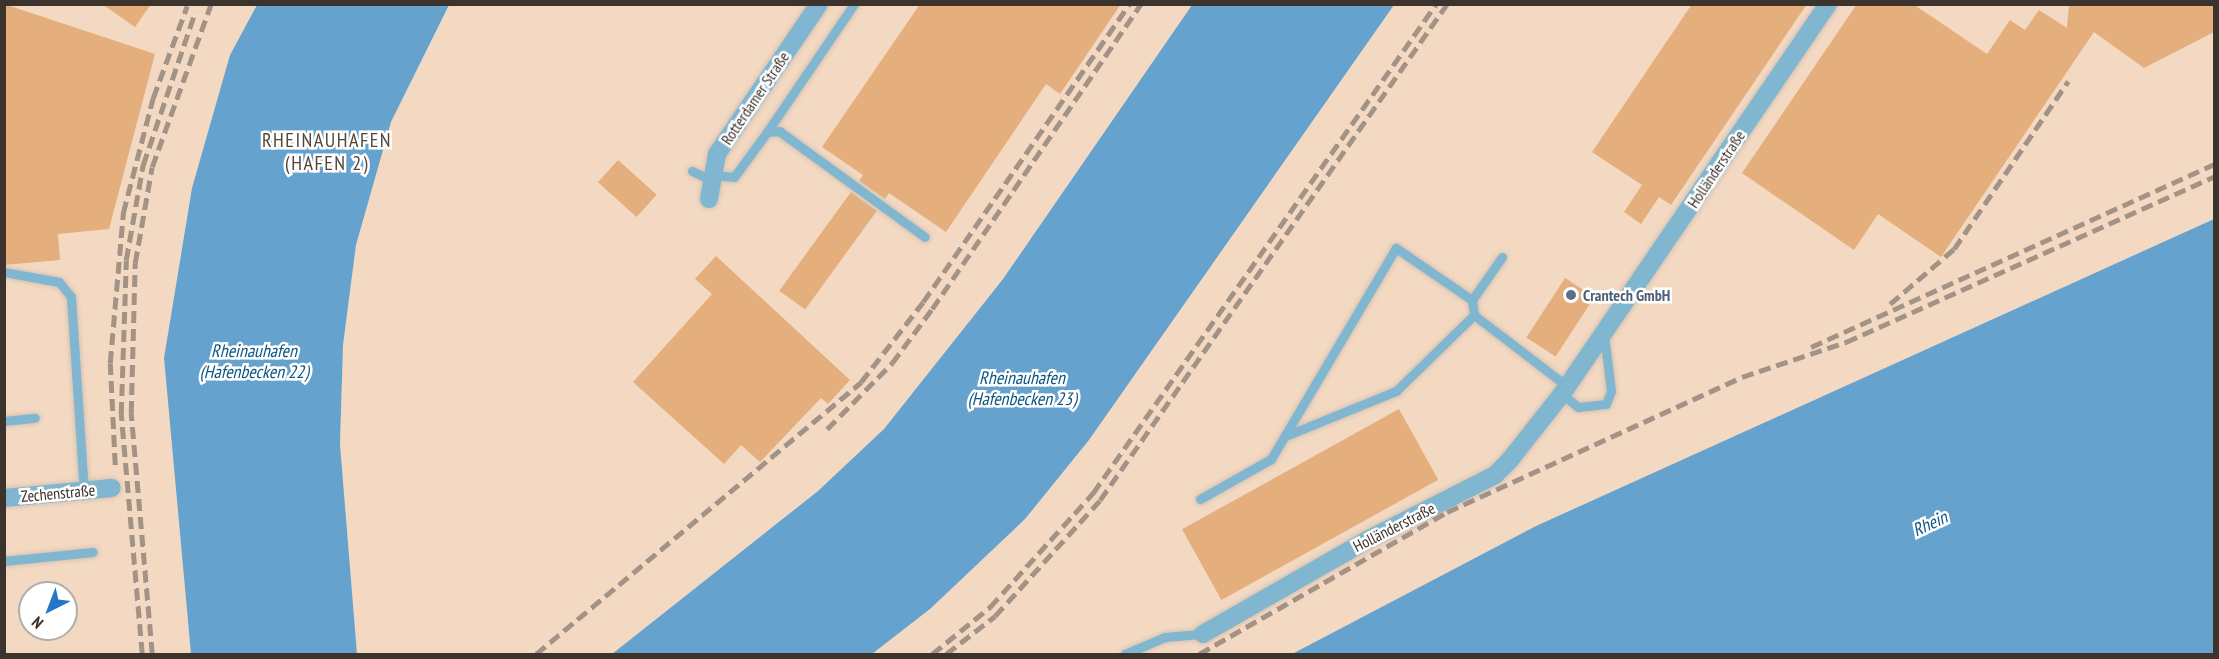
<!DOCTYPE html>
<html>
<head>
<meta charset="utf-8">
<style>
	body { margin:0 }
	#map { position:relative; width:2219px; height:659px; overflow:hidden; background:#fce7d5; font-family:"PT Sans Narrow",sans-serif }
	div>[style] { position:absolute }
	.built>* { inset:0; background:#f4d9c2 }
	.water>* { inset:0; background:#65a2ce }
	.building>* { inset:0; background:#e4ae7d; transform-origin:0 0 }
	.roads { filter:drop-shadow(0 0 2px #d5c3b3) drop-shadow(0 0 2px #d5c3b3) }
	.service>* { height:9px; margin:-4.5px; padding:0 4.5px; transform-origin:4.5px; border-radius:4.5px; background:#80b6d0 }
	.minor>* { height:18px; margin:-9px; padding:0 9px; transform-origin:9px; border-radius:9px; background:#80b6d0 }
	.rail>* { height:4.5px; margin-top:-2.25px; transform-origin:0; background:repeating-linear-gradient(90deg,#a29386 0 12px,transparent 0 18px) }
	.dots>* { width:16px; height:16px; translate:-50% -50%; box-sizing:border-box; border:3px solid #fff; border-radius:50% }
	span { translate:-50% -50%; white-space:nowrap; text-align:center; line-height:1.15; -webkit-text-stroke:5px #fff; paint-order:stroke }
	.street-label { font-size:16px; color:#3b332c }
	.service-label { font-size:16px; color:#4e5e75; font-weight:700 }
	.left { translate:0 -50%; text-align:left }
	.water-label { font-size:18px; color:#0e5782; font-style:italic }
	.quarter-label { font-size:20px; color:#564637; letter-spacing:1.5px }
	.frame { position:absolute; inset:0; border:6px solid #3b332c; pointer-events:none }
	.north { position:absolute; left:18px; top:581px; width:60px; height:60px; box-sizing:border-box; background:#fff; border:2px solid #b1adab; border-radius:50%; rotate:222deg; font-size:16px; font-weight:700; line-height:24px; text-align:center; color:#3b332c }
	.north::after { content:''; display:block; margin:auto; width:21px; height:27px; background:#2477c6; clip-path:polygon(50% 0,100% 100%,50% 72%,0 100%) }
</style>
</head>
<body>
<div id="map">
	<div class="built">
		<div style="clip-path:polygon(evenodd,4px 5px,257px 5px,230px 55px,192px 188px,164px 358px,191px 654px,5px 654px,4px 5px,30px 593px,66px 593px,66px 629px,30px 629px,30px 593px)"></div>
		<div style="clip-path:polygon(449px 5px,1192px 5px,1003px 279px,884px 429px,818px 491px,612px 654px,357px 654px,340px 444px,343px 345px,356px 245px,391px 122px)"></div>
		<div style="clip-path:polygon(1394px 5px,2214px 5px,2214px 219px,1536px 526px,1292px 654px,872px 654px,930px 609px,1089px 440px)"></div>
	</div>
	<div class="water">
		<div style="clip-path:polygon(257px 5px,449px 5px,391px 122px,356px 245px,343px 345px,340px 444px,357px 654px,191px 654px,164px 358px,192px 188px,230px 55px)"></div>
		<div style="clip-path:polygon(1192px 5px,1394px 5px,1089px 440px,1025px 519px,930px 609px,872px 654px,612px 654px,818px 491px,884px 429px,1003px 279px)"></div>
		<div style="clip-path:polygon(2214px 219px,2214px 654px,1292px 654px,1536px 526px)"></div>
	</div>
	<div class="building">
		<div style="clip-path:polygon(4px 4px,155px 54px,109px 229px,58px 234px,60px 260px,4px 265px)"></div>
		<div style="clip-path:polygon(102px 4px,151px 4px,135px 27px)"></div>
		<div style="clip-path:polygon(920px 4px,1121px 4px,1060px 94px,1046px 84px,946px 232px,889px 193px,885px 199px,859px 181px,863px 175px,822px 147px)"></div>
		<div style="clip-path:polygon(1692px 4px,1807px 4px,1671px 205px,1659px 197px,1641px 224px,1624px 212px,1642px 185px,1592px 152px)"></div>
		<div style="clip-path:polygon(1857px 4px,1913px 4px,1987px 54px,2010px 20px,2025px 30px,2039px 10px,2067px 28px,2069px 4px,2214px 4px,2214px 32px,2144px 68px,2094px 32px,1941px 257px,1878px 214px,1854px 250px,1742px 173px)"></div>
		<div style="left:618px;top:160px;width:52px;height:30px;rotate:42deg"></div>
		<div style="left:851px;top:192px;width:32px;height:122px;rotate:36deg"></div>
		<div style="clip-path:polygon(716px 256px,850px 380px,828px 404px,821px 398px,760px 462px,741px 445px,724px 464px,633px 382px,712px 294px,695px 279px)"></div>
		<div style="left:1565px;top:278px;width:35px;height:71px;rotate:33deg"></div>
		<div style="left:1399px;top:409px;width:81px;height:248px;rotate:61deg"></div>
	</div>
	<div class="roads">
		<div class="service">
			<div style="left:767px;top:132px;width:155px;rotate:-55.8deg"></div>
			<div style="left:692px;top:171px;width:23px;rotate:25deg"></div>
			<div style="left:714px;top:175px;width:20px;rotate:6deg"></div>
			<div style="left:734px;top:177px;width:56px;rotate:-53.7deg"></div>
			<div style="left:767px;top:132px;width:12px;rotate:-5deg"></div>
			<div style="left:779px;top:131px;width:180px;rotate:36deg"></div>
			<div style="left:1502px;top:257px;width:52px;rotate:124.9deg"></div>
			<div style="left:1472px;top:300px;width:15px;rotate:82deg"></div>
			<div style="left:1474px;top:315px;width:117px;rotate:37.4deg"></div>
			<div style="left:4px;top:272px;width:56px;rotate:10.3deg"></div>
			<div style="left:59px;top:282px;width:19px;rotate:51deg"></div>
			<div style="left:71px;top:297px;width:194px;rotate:86.2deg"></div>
			<div style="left:1562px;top:394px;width:21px;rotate:39deg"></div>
			<div style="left:1578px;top:407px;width:28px;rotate:-6deg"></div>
			<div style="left:1606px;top:404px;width:14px;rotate:-69deg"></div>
			<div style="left:1611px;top:391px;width:56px;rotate:-97.1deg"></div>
			<div style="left:4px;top:421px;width:31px;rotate:-6deg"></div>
			<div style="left:1288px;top:435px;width:117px;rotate:-22.2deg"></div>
			<div style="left:1396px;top:391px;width:109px;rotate:-44.3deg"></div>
			<div style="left:1200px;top:499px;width:81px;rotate:-29.4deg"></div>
			<div style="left:1271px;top:459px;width:245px;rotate:-59.4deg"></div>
			<div style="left:1396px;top:248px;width:92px;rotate:34.4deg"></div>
			<div style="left:4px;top:561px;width:89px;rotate:-5.8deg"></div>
			<div style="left:1125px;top:654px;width:43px;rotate:-23deg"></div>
			<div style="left:1165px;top:637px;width:38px;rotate:-5deg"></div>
		</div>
		<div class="minor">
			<div style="left:709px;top:199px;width:46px;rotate:-79.9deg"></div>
			<div style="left:717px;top:154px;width:181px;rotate:-55.8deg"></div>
			<div style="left:4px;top:498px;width:108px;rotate:-5.3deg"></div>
			<div style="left:1203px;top:634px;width:189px;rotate:-29.8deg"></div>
			<div style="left:1367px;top:540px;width:144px;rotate:-26.9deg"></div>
			<div style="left:1495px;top:475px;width:20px;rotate:-45deg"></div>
			<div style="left:1509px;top:461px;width:85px;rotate:-51.7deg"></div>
			<div style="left:1562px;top:394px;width:472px;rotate:-55.7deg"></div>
		</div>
	</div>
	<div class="rail">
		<div style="left:1890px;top:304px;width:84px;rotate:-40.7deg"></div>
		<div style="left:1954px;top:249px;width:203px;rotate:-55.8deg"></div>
		<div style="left:1811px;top:347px;width:443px;rotate:-24.4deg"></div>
		<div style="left:827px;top:429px;width:93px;rotate:-45.4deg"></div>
		<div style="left:892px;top:363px;width:67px;rotate:-53.5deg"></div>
		<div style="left:932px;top:309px;width:370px;rotate:-55.6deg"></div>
		<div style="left:115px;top:465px;width:102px;rotate:-92.8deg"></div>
		<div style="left:110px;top:363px;width:151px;rotate:-85deg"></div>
		<div style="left:123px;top:213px;width:119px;rotate:-75.4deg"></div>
		<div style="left:153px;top:98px;width:98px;rotate:-69.7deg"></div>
		<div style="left:142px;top:654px;width:241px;rotate:-95deg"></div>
		<div style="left:121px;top:414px;width:154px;rotate:-88.1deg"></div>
		<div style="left:126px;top:260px;width:97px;rotate:-79.9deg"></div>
		<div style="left:143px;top:165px;width:162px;rotate:-71.2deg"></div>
		<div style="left:152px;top:654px;width:242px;rotate:-95deg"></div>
		<div style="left:131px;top:413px;width:150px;rotate:-88.5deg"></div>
		<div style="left:135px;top:263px;width:97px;rotate:-80deg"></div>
		<div style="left:152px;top:167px;width:173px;rotate:-70.1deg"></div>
		<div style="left:536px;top:654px;width:424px;rotate:-39.9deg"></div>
		<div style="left:861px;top:382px;width:101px;rotate:-52.2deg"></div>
		<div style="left:923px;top:302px;width:362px;rotate:-55.3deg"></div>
		<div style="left:932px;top:654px;width:75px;rotate:-39deg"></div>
		<div style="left:990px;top:607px;width:154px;rotate:-47.9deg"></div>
		<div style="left:1093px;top:493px;width:597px;rotate:-54.95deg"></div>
		<div style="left:946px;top:654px;width:62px;rotate:-37.8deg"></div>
		<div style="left:995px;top:616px;width:156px;rotate:-47.8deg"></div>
		<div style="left:1100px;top:500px;width:605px;rotate:-55.02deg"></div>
		<div style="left:1199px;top:654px;width:286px;rotate:-29.8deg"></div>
		<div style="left:1447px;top:512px;width:324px;rotate:-24.6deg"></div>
		<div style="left:1742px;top:377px;width:110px;rotate:-18.6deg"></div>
		<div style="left:1846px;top:342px;width:403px;rotate:-24.2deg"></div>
	</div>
	<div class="dots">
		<div style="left:1571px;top:295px;background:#5c6f8a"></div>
	</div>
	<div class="street-label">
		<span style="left:755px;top:98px;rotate:-56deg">Rotterdamer Straße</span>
		<span style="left:1716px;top:169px;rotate:-56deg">Holländerstraße</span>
		<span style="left:58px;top:493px;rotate:-5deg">Zechenstraße</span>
		<span style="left:1394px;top:527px;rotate:-27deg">Holländerstraße</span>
	</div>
	<div class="service-label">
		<span class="left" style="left:1583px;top:295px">Crantech GmbH</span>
	</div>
	<div class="water-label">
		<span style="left:254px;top:362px">Rheinauhafen<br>(Hafenbecken 22)</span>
		<span style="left:1022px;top:389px">Rheinauhafen<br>(Hafenbecken 23)</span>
		<span style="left:1930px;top:524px;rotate:-25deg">Rhein</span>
	</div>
	<div class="quarter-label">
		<span style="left:327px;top:152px">RHEINAUHAFEN<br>(HAFEN 2)</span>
	</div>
	<div class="frame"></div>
	<div class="north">N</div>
</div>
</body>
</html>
